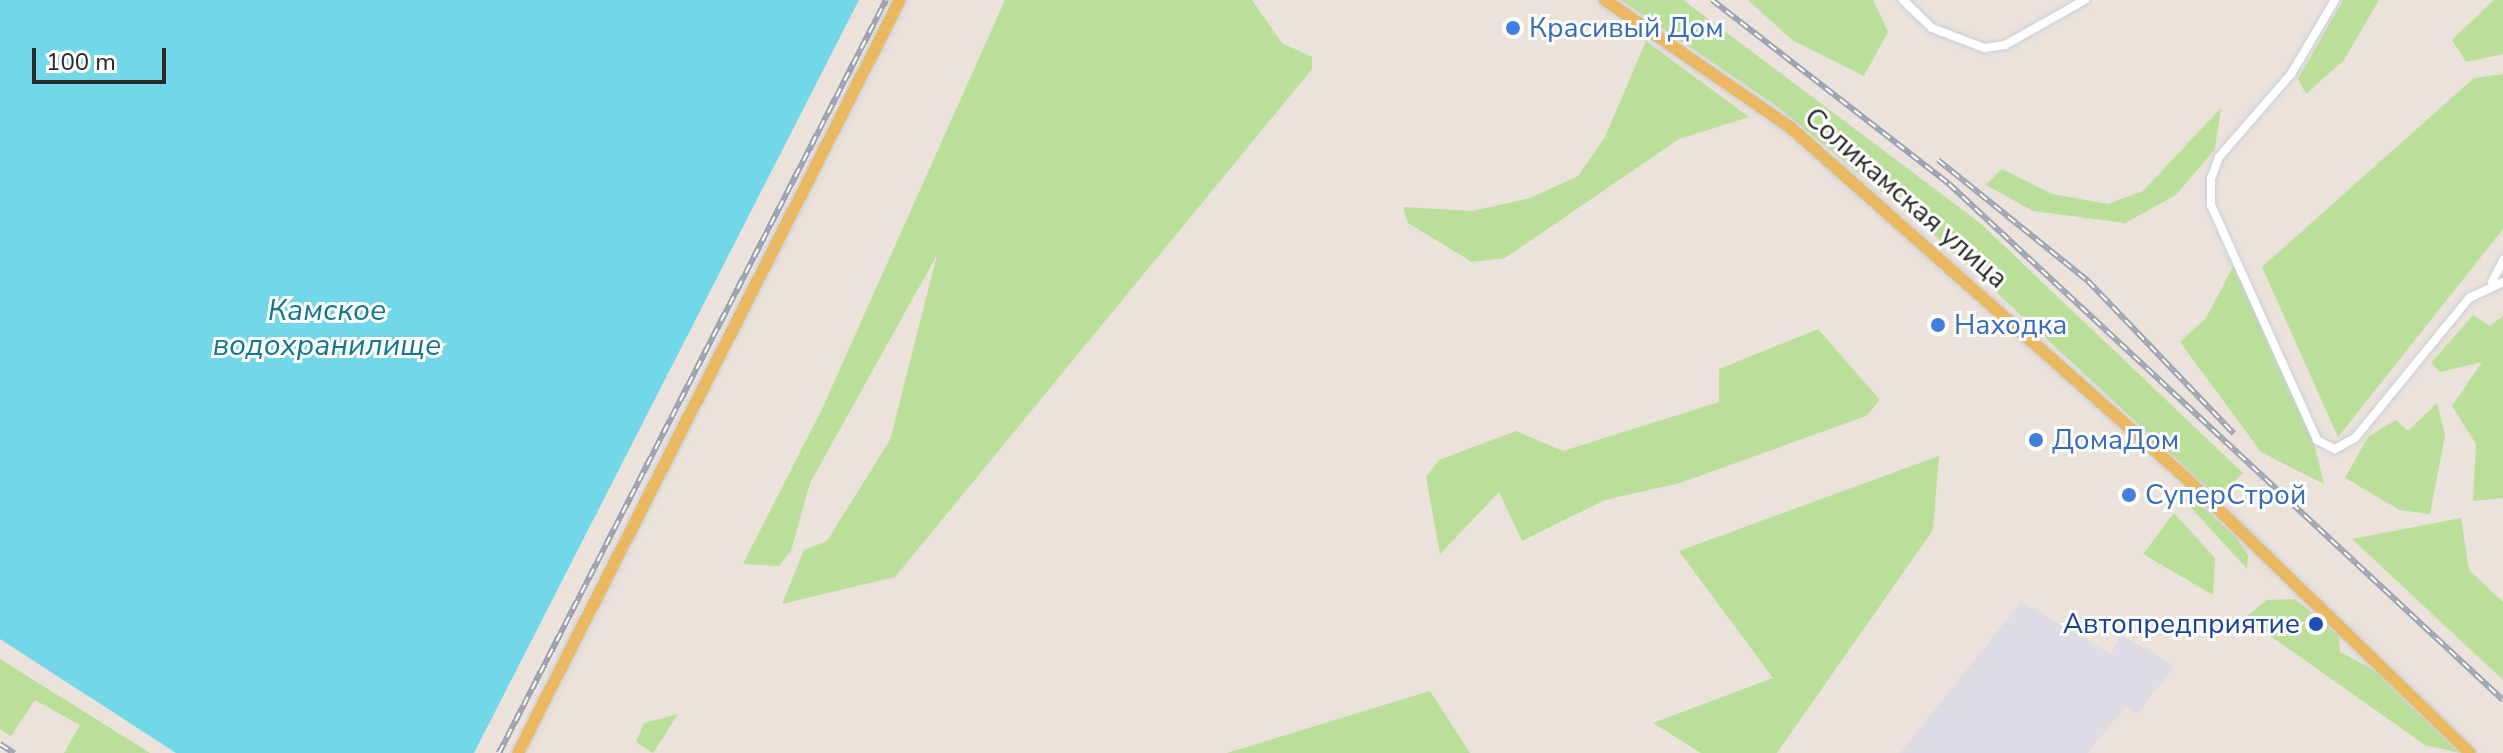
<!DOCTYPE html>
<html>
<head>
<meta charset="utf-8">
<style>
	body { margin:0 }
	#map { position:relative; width:2503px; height:753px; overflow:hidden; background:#ebe2db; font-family:"Nunito Sans",sans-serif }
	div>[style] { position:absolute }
	.industrial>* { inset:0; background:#dddbe3 }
	.green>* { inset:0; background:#badf99 }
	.water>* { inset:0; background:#72d8e9 }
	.roads { filter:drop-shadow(0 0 2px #c9cfda) drop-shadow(0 0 2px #c9cfda) }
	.minor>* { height:8px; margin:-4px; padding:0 4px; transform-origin:4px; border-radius:4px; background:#fff }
	.primary>* { height:12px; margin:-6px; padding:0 6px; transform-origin:6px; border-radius:6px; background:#eab861 }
	.rail>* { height:6px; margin-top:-3px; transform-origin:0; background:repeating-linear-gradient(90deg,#fff 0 9px,#9ea4b2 0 18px); box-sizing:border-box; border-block:2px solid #9ea4b2 }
	.dots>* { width:22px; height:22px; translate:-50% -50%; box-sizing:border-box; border:4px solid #fff; border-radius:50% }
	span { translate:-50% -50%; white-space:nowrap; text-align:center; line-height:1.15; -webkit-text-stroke:6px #fff; paint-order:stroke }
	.shop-label { font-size:28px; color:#366cbe }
	.left { translate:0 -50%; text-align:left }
	.street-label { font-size:28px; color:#292929 }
	.transit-label { font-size:28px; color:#164399 }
	.right { translate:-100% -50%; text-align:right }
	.water-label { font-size:30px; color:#137792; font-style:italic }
	.scale { position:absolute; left:32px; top:48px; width:134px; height:36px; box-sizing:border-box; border:4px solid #292929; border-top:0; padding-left:10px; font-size:24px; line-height:28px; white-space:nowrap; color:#292929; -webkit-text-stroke:6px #fff; paint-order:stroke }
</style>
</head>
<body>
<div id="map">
	<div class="industrial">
		<div style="clip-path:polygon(2021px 602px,2111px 654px,2121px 635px,2175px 666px,2137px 714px,2126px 706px,2088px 753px,1900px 753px)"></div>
	</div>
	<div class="green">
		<div style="clip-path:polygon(1005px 0,1252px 0,1282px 43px,1312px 57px,1312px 69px,895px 577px,782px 604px,804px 550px,827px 541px,890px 440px,937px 255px,810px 483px,791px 551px,779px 566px,743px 564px,822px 409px)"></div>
		<div style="clip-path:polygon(1621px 0,1683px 0,1980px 223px,2243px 473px,2217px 497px,1940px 240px,1775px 105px)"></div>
		<div style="clip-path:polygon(1748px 0,1873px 0,1888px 32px,1864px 76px,1792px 40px)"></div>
		<div style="clip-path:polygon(2343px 0,2379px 0,2344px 60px,2306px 94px,2298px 79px)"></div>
		<div style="clip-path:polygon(2494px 0,2503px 0,2503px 54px,2466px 62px,2452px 40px)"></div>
		<div style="clip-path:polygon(1646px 41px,1749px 117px,1679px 139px,1505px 258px,1472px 262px,1408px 223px,1403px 207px,1472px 211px,1530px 198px,1578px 176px,1605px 137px)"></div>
		<div style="clip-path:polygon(2503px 74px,2503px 229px,2338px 437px,2262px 267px,2474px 78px)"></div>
		<div style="clip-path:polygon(2221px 108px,2215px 149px,2176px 195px,2125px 223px,2033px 211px,1986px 185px,2002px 169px,2052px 194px,2108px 204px,2143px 191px)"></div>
		<div style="clip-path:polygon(2234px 265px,2312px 435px,2324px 484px,2261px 452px,2180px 342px,2206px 318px)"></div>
		<div style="clip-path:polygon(2473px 315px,2490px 326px,2503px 316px,2503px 498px,2473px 501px,2476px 444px,2452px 406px,2482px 362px,2440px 372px,2431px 363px)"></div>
		<div style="clip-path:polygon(1818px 329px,1880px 400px,1866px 416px,1680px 483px,1605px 500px,1522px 541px,1499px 492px,1440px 554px,1426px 477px,1439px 460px,1516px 431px,1563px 451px,1719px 402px,1719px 369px)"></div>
		<div style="clip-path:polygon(2437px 403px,2445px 435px,2430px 514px,2400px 510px,2345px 478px,2368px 437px,2396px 420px,2408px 431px)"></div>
		<div style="clip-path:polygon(1939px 456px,1933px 530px,1777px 753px,1701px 753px,1653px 723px,1773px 678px,1679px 551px)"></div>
		<div style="clip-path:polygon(2189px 494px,2236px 537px,2248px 555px,2247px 569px,2185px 501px)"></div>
		<div style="clip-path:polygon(2174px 513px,2215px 558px,2213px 595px,2143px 554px)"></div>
		<div style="clip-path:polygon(2461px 518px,2469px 570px,2503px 602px,2503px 680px,2352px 539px)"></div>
		<div style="clip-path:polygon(2295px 599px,2339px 636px,2340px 652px,2374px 670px,2460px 753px,2425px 745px,2245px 618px,2267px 600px)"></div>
		<div style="clip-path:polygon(0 659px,150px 753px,64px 753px,80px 725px,35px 700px,11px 736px,0 729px)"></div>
		<div style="clip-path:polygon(1430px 691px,1470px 753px,1227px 753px)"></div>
		<div style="clip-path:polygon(678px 714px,653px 753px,636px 742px,644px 723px)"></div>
	</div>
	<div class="water">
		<div style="clip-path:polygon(0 0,859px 0,474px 753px,176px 753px,0 639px)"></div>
	</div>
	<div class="roads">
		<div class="minor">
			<div style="left:1903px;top:0;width:40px;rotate:44deg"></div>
			<div style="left:1932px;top:28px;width:56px;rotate:21deg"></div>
			<div style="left:1984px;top:48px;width:21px;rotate:-8deg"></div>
			<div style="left:2005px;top:45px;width:92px;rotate:-29.4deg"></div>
			<div style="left:2335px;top:0;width:86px;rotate:120.7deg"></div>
			<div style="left:2291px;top:74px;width:110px;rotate:130.9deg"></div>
			<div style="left:2219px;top:157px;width:23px;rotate:110deg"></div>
			<div style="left:2211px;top:179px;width:26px;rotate:90deg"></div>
			<div style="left:2211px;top:205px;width:258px;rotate:65.7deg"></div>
			<div style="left:2317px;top:440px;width:20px;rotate:27deg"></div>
			<div style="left:2335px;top:449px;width:23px;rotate:-29deg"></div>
			<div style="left:2355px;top:438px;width:181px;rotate:-50.8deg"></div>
			<div style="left:2469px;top:298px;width:38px;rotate:-25deg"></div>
			<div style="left:2492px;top:282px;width:25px;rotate:-63deg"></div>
		</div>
		<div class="primary">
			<div style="left:1605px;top:0;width:226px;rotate:34.5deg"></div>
			<div style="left:1791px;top:128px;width:528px;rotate:41.54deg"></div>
			<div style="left:2186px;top:478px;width:395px;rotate:44.1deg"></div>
			<div style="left:518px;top:753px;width:844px;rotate:-63.1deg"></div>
		</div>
	</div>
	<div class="rail">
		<div style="left:1712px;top:0;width:300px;rotate:37.8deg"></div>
		<div style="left:1949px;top:184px;width:757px;rotate:42.97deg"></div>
		<div style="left:1938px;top:160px;width:193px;rotate:38.9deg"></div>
		<div style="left:2088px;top:281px;width:211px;rotate:46.3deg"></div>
		<div style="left:0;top:744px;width:17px;rotate:33deg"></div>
		<div style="left:499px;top:753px;width:847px;rotate:-62.8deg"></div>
	</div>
	<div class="dots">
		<div style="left:1513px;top:28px;background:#3f7fe0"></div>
		<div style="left:1938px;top:325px;background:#3f7fe0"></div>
		<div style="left:2036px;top:440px;background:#3f7fe0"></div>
		<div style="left:2129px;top:495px;background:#3f7fe0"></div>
		<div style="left:2316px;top:624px;background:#1a4fb4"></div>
	</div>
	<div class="shop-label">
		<span class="left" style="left:1529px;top:28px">Красивый Дом</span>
		<span class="left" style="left:1954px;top:325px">Находка</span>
		<span class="left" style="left:2052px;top:440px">ДомаДом</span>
		<span class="left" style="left:2145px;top:495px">СуперСтрой</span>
	</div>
	<div class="street-label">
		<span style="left:1906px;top:198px;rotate:41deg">Соликамская улица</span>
	</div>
	<div class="transit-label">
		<span class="right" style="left:2300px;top:624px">Автопредприятие</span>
	</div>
	<div class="water-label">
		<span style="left:327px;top:328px">Камское<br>водохранилище</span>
	</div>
	<div class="scale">100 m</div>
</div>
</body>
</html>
